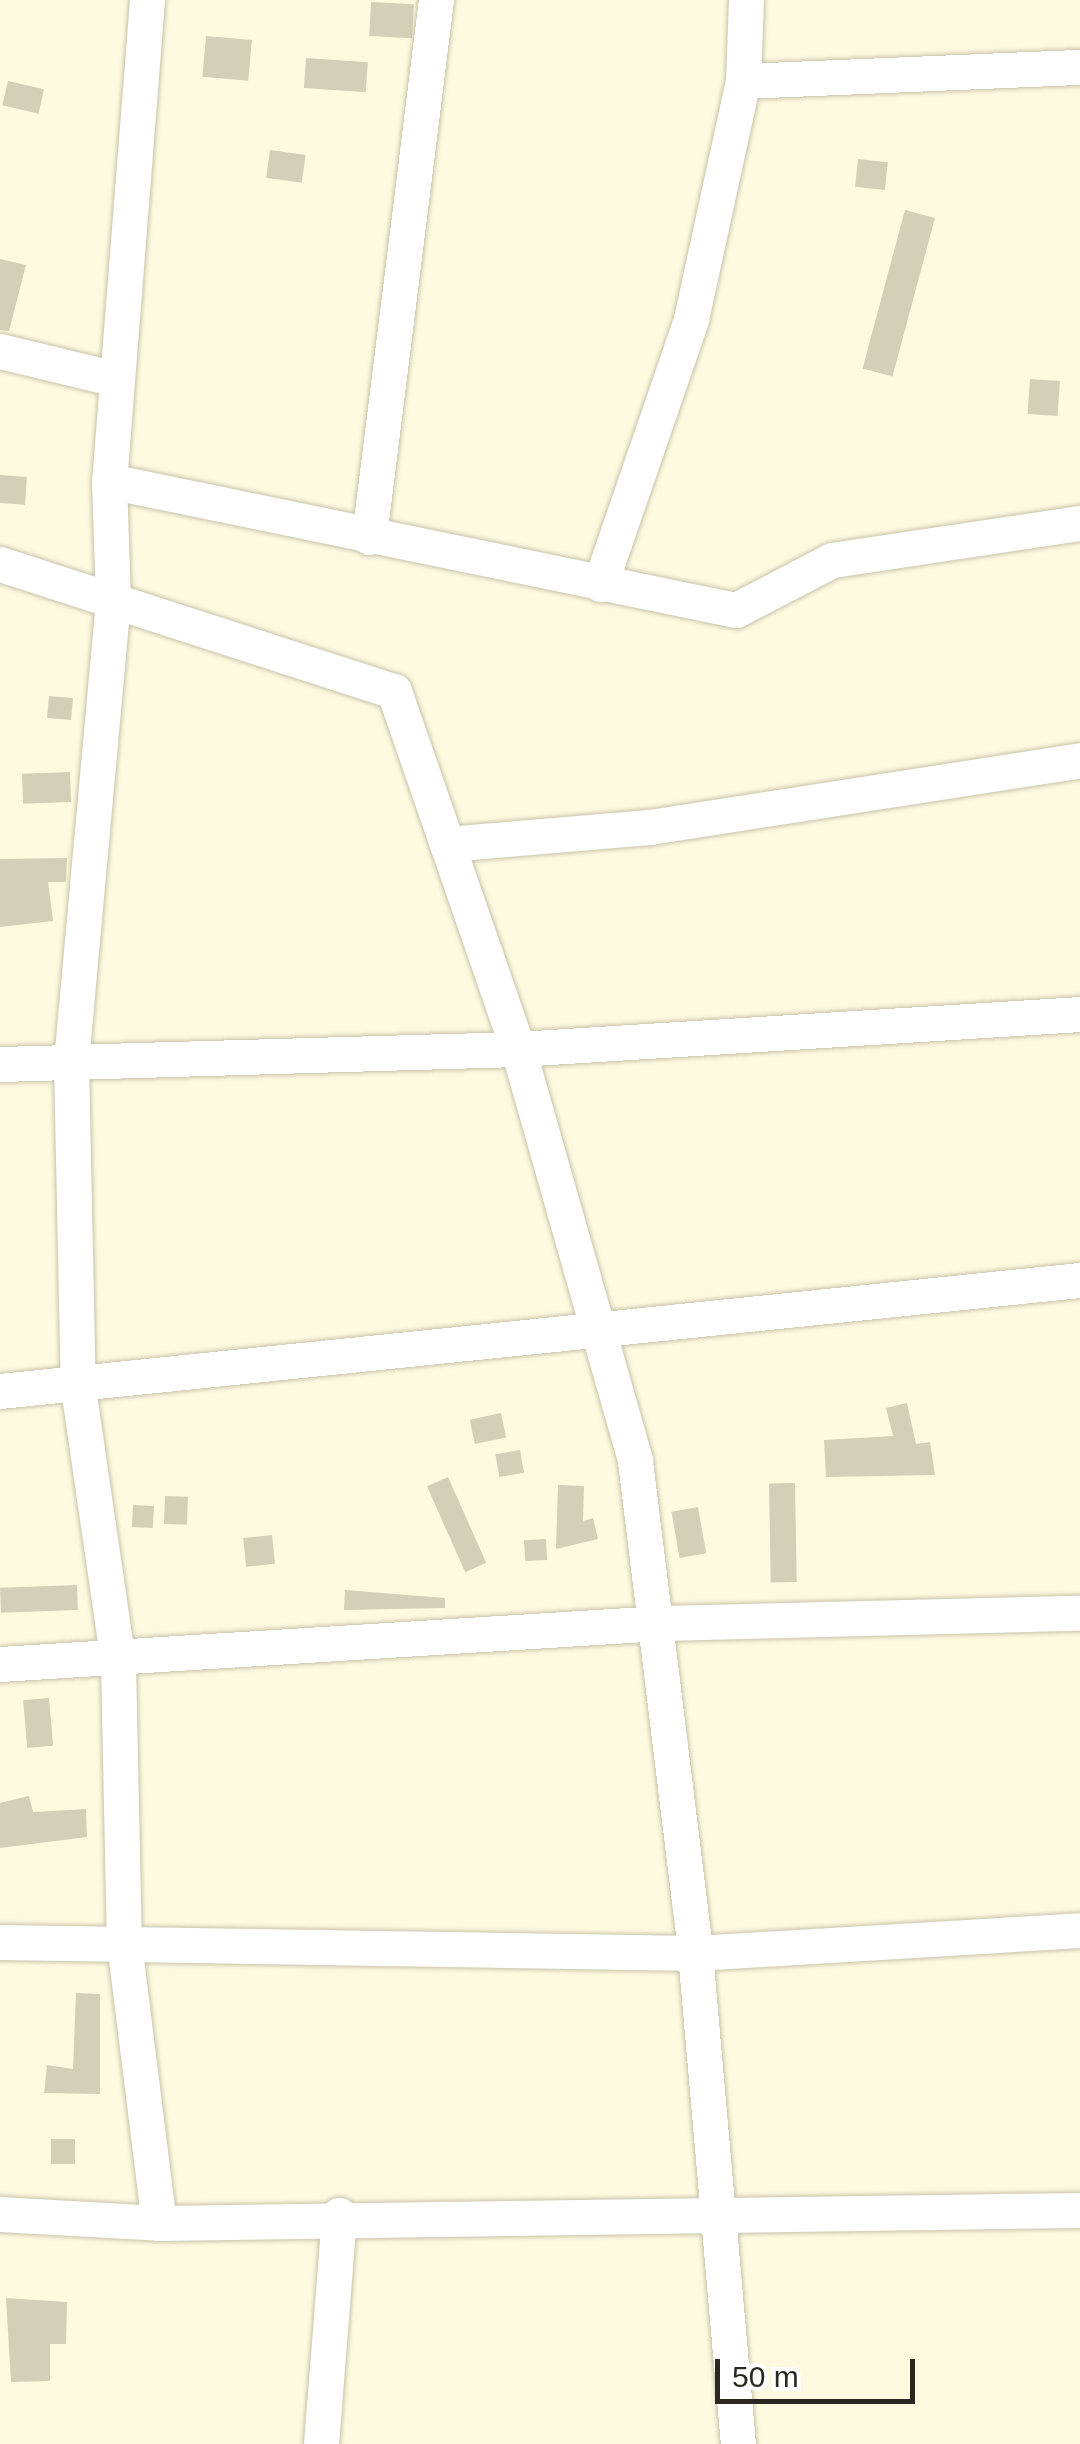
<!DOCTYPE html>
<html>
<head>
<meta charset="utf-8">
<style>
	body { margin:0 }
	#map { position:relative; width:1080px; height:2444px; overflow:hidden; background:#fefae0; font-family:Arial,sans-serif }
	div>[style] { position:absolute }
	.building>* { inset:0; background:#d4d0b7; transform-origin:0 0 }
	.roads { filter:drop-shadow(0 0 2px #c7c3aa) drop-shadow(0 0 2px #c7c3aa) }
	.minor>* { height:35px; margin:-17.5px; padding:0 17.5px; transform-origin:17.5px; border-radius:17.5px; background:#fff }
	span { translate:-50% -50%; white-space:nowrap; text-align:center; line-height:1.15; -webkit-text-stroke:9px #fff; paint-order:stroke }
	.scale { position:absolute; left:715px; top:2359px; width:200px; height:45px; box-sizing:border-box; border:5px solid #2b291f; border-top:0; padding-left:12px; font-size:30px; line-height:35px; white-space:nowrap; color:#2b291f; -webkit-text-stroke:8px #fff; paint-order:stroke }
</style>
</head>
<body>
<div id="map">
	<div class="building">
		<div style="left:371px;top:2px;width:43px;height:34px;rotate:3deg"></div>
		<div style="left:206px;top:36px;width:46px;height:41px;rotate:5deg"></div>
		<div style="left:306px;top:58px;width:62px;height:30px;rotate:4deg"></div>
		<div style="left:8px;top:81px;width:37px;height:25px;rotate:13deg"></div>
		<div style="left:270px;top:150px;width:36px;height:28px;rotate:8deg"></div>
		<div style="left:858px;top:159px;width:30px;height:28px;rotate:6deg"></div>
		<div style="left:905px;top:210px;width:31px;height:164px;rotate:15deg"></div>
		<div style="clip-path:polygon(0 259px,26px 265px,9px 331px,0 330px)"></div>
		<div style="left:1030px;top:379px;width:30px;height:35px;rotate:4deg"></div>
		<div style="left:0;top:475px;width:27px;height:28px;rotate:4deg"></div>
		<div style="left:49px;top:696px;width:24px;height:22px;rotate:5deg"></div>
		<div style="left:70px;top:772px;width:30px;height:48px;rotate:88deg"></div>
		<div style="clip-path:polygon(67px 858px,66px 882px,48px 882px,53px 921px,0 927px,0 859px)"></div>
		<div style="clip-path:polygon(907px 1403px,916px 1444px,930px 1442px,935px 1475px,826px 1477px,824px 1440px,893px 1436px,886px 1408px)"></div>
		<div style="left:501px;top:1413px;width:25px;height:32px;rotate:78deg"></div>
		<div style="left:520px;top:1450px;width:23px;height:25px;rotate:80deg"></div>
		<div style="left:448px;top:1477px;width:94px;height:23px;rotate:66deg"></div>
		<div style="left:795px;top:1483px;width:99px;height:26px;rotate:89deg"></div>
		<div style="clip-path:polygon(558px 1485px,584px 1486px,583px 1521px,593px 1518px,598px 1539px,556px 1549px)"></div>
		<div style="left:165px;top:1496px;width:23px;height:28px;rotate:2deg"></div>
		<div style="left:133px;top:1505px;width:21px;height:22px;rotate:3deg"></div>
		<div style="left:698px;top:1507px;width:47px;height:27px;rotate:80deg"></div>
		<div style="left:272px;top:1535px;width:29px;height:29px;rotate:84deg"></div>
		<div style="left:546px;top:1539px;width:21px;height:22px;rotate:87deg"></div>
		<div style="left:77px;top:1585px;width:25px;height:77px;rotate:88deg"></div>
		<div style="clip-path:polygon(345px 1590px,445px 1598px,445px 1608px,344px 1610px)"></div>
		<div style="left:49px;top:1698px;width:48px;height:26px;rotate:85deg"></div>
		<div style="clip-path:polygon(29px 1796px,33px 1812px,86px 1809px,87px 1837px,0 1848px,0 1803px)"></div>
		<div style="clip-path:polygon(76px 1993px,100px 1994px,100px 2094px,44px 2093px,47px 2065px,73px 2069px)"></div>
		<div style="left:51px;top:2139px;width:24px;height:25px"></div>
		<div style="clip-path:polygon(6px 2298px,67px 2302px,66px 2344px,50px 2344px,50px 2381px,11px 2382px)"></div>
	</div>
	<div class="roads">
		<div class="minor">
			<div style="left:147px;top:0;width:482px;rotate:94.5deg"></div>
			<div style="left:109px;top:481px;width:119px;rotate:88.1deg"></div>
			<div style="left:113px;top:600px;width:465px;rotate:95.2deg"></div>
			<div style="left:71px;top:1063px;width:325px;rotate:88.8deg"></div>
			<div style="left:78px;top:1388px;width:277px;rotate:81.7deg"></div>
			<div style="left:118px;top:1662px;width:281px;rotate:88.8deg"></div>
			<div style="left:124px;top:1943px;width:282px;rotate:82.9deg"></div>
			<div style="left:743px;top:81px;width:337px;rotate:-2.4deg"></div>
			<div style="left:0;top:351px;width:119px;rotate:13.6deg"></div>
			<div style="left:109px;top:481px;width:640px;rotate:11.63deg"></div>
			<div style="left:736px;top:610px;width:108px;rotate:-27.5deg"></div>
			<div style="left:832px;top:560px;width:251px;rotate:-8.5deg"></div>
			<div style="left:369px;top:537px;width:541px;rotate:-82.89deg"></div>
			<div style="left:0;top:564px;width:414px;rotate:17.9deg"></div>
			<div style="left:394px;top:691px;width:379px;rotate:70.9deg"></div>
			<div style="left:518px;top:1049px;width:428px;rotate:74.1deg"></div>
			<div style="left:635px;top:1461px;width:496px;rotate:83deg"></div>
			<div style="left:695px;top:1953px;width:493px;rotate:85deg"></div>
			<div style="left:600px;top:584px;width:280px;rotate:-71deg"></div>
			<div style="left:691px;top:319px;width:244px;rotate:-77.7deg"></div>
			<div style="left:743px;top:81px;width:81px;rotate:-87.9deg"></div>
			<div style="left:447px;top:844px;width:203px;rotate:-4.8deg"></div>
			<div style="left:649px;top:827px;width:436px;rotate:-8.8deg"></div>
			<div style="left:0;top:1064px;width:518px;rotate:-1.66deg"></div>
			<div style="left:518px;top:1049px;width:563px;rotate:-3.56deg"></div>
			<div style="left:0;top:1391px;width:1086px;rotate:-5.87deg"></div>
			<div style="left:0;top:1664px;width:661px;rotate:-3.55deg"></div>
			<div style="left:660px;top:1623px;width:420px;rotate:-1.4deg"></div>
			<div style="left:0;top:1942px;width:695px;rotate:0.91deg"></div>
			<div style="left:695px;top:1953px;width:386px;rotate:-3.4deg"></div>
			<div style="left:0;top:2214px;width:159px;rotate:3.2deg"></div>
			<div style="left:159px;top:2223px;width:921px;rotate:-0.81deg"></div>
			<div style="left:321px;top:2444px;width:230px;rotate:-85.5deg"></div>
		</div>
	</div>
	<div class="scale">50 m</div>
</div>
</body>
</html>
